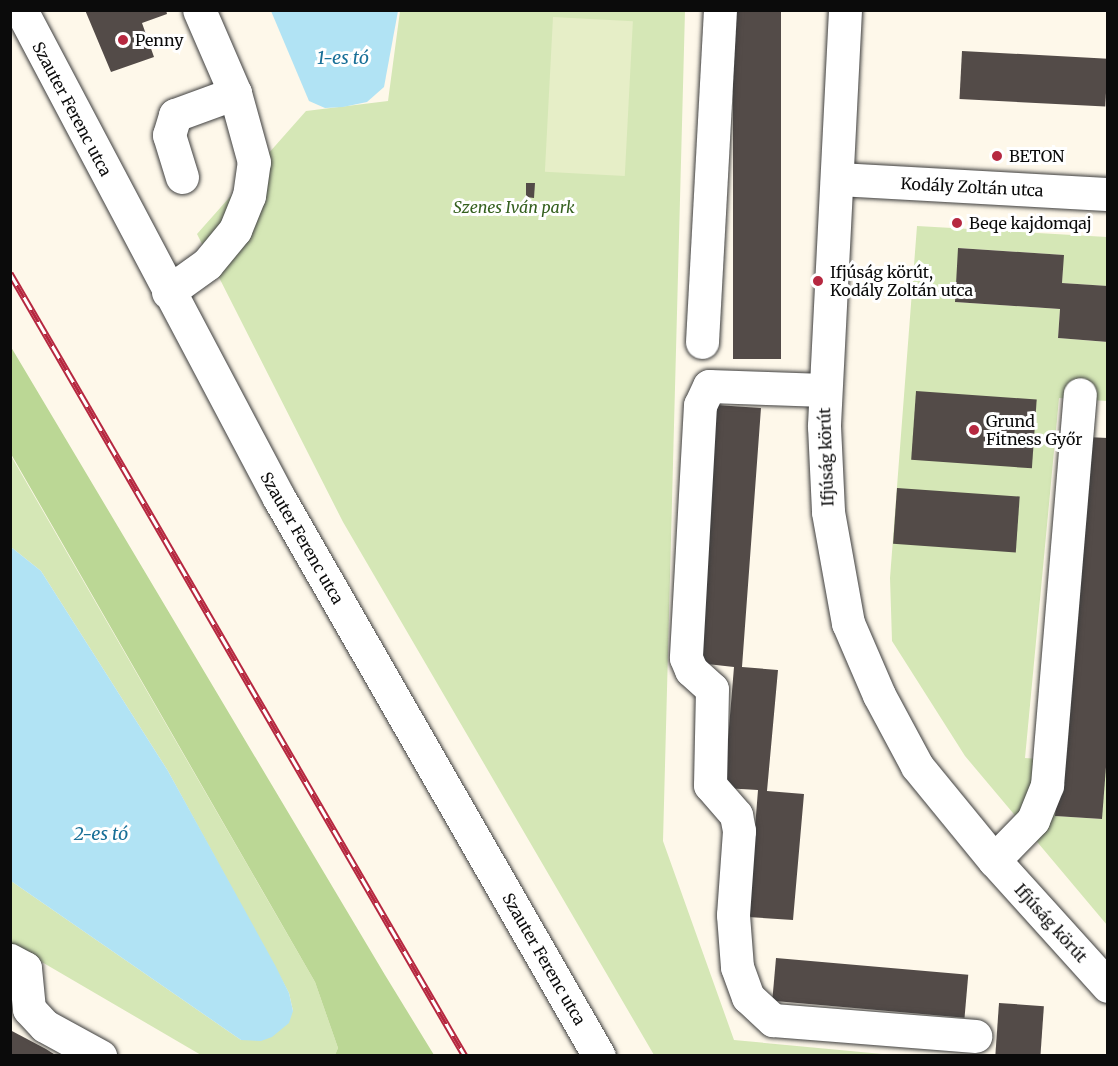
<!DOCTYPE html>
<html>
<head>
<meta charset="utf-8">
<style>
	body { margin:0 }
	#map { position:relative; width:1118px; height:1066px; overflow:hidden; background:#fef8ea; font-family:Merriweather,serif }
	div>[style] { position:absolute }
	.green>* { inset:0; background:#d5e7b6 }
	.forest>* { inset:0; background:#bbd795 }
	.pitch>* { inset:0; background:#e6eec7; transform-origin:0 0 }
	.water>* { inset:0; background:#b1e3f4 }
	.building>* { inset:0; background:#534b48; transform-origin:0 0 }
	.roads { filter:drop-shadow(0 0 2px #3e3e3e) drop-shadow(0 0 2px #3e3e3e) }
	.minor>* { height:33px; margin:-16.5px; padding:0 16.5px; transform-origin:16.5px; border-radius:16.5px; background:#fff }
	.rail>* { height:7px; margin-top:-3.5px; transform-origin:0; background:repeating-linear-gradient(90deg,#fff 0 14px,#b62840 0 28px); box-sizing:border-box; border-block:2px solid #b62840 }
	.dots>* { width:16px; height:16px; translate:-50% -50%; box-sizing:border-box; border:3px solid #fff; border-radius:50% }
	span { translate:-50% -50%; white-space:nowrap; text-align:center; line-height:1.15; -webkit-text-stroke:6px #fff; paint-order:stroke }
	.poi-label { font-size:16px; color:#0b0b0b }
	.left { translate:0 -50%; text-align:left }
	.street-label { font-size:16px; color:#0b0b0b }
	.park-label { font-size:16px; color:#34601e; font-style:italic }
	.water-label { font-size:18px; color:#197098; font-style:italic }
	.frame { position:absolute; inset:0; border:12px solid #0b0b0b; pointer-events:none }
</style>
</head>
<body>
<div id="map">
	<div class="green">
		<div style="clip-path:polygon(400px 11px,685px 11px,663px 841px,734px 1040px,893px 1055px,654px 1055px,343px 522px,197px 234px,306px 111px,388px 101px)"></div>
		<div style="clip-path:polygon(917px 226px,1107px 237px,1107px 286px,1062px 283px,1063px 255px,959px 248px,955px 302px,1060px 309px,1058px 338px,1107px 342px,1107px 401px,1059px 398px,1025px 758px,1055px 760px,1055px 816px,1101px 819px,1107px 748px,1107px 925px,965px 756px,892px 641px,890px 578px)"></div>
		<div style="clip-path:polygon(10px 454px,315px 982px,338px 1048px,335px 1055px,201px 1055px,11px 944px,11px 881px,241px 1040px,293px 1011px,289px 993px,168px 771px,41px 571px,11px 547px)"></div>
	</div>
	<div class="forest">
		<div style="clip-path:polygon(11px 347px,385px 975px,434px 1055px,335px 1055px,338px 1048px,315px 982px,11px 454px)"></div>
	</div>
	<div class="pitch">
		<div style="left:553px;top:17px;width:80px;height:155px;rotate:3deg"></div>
	</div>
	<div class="water">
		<div style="clip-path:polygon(271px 11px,398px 11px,384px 87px,367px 102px,343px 107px,325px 108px,309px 101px)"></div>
		<div style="clip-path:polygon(11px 547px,41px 571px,168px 771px,275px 965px,289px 993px,293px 1011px,289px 1023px,272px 1037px,261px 1041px,241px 1040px,11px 881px)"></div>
	</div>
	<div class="building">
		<div style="clip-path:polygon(85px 10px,166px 10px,167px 14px,142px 23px,154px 57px,111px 72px)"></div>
		<div style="left:733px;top:10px;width:48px;height:349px"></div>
		<div style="left:962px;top:51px;width:146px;height:48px;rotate:3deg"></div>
		<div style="clip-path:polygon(526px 183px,535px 183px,534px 198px,526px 197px)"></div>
		<div style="clip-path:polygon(958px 248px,1064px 255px,1062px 283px,1108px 286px,1108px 342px,1058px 338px,1060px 309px,955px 302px)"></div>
		<div style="left:916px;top:391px;width:121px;height:69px;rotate:4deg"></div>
		<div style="clip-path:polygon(716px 405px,761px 408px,742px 667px,778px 670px,767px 791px,804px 794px,793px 920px,748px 917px,758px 790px,724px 788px,734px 667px,698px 663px)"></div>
		<div style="clip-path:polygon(1086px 437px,1108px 438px,1108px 741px,1102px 819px,1055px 816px)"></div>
		<div style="left:897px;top:488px;width:123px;height:56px;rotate:4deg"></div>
		<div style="left:776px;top:958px;width:193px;height:43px;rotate:5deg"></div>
		<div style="left:999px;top:1003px;width:45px;height:53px;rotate:4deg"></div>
		<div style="clip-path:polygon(10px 1030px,46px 1049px,57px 1056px,10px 1056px)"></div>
	</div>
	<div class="roads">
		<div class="minor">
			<div style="left:21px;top:10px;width:552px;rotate:62.14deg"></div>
			<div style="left:279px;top:498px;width:643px;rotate:60.17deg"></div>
			<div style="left:845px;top:10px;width:417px;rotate:92.9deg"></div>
			<div style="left:824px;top:426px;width:86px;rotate:87.3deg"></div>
			<div style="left:828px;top:512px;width:113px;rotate:79.8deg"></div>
			<div style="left:848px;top:623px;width:78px;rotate:66.7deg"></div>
			<div style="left:879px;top:695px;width:81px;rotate:61.8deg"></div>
			<div style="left:917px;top:766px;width:122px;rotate:50.7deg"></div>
			<div style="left:994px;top:860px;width:170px;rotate:47.9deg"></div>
			<div style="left:182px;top:177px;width:44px;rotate:-107.2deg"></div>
			<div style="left:169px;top:135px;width:21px;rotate:-73deg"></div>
			<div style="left:175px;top:115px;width:64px;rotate:-20.1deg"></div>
			<div style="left:837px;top:179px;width:271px;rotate:3.2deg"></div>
			<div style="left:168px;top:292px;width:48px;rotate:-35.7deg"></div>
			<div style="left:207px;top:264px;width:44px;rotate:-50.5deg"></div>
			<div style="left:235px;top:230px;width:37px;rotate:-68deg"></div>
			<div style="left:249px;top:196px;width:34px;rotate:-82deg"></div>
			<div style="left:254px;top:162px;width:72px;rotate:-105.4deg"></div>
			<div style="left:235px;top:93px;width:90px;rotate:-113.4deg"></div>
			<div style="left:702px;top:342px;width:332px;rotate:-86.9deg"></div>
			<div style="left:824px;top:390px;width:115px;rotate:-178deg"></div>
			<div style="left:709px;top:386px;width:21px;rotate:115deg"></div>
			<div style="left:700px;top:405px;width:253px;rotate:93.2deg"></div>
			<div style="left:686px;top:658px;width:13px;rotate:67deg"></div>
			<div style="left:691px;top:670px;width:28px;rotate:42deg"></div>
			<div style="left:712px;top:689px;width:96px;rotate:91.2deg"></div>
			<div style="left:710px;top:785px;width:40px;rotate:49deg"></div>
			<div style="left:736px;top:815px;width:16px;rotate:79deg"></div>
			<div style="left:739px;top:831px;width:84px;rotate:94.1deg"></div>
			<div style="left:733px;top:915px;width:52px;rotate:85.6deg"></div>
			<div style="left:737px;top:967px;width:32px;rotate:70deg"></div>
			<div style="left:748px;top:997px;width:34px;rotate:43deg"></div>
			<div style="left:773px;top:1020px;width:203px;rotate:4.5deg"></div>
			<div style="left:994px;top:860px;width:56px;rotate:-45.7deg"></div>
			<div style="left:1033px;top:820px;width:38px;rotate:-68deg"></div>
			<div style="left:1047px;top:785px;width:392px;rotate:-85.2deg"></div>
			<div style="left:10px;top:960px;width:17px;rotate:28deg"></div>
			<div style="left:25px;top:968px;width:41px;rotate:84.4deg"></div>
			<div style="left:29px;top:1009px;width:23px;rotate:47deg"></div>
			<div style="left:45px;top:1026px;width:63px;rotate:28.6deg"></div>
		</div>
	</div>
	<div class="rail">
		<div style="left:10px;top:273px;width:906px;rotate:59.84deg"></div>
	</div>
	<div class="dots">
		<div style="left:123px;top:40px;background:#b62840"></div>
		<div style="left:997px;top:156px;background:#b62840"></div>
		<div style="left:957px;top:223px;background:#b62840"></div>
		<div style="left:818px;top:281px;background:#b62840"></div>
		<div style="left:974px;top:430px;background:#b62840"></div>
	</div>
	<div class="poi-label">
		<span class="left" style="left:135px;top:40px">Penny</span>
		<span class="left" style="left:1009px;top:156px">BETON</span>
		<span class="left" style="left:969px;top:223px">Beqe kajdomqaj</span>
		<span class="left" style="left:830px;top:281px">Ifjúság körút,<br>Kodály Zoltán utca</span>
		<span class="left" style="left:986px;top:430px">Grund<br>Fitness Győr</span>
	</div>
	<div class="street-label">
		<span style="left:72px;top:109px;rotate:62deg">Szauter Ferenc utca</span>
		<span style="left:972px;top:187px;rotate:3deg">Kodály Zoltán utca</span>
		<span style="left:826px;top:457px;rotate:-92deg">Ifjúság körút</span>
		<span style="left:302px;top:538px;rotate:60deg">Szauter Ferenc utca</span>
		<span style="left:1051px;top:923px;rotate:48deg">Ifjúság körút</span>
		<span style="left:544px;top:959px;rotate:60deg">Szauter Ferenc utca</span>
	</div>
	<div class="park-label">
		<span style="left:514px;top:207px">Szenes Iván park</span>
	</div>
	<div class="water-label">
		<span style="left:343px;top:58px">1-es tó</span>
		<span style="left:101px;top:834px">2-es tó</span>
	</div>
	<div class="frame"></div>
</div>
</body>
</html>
